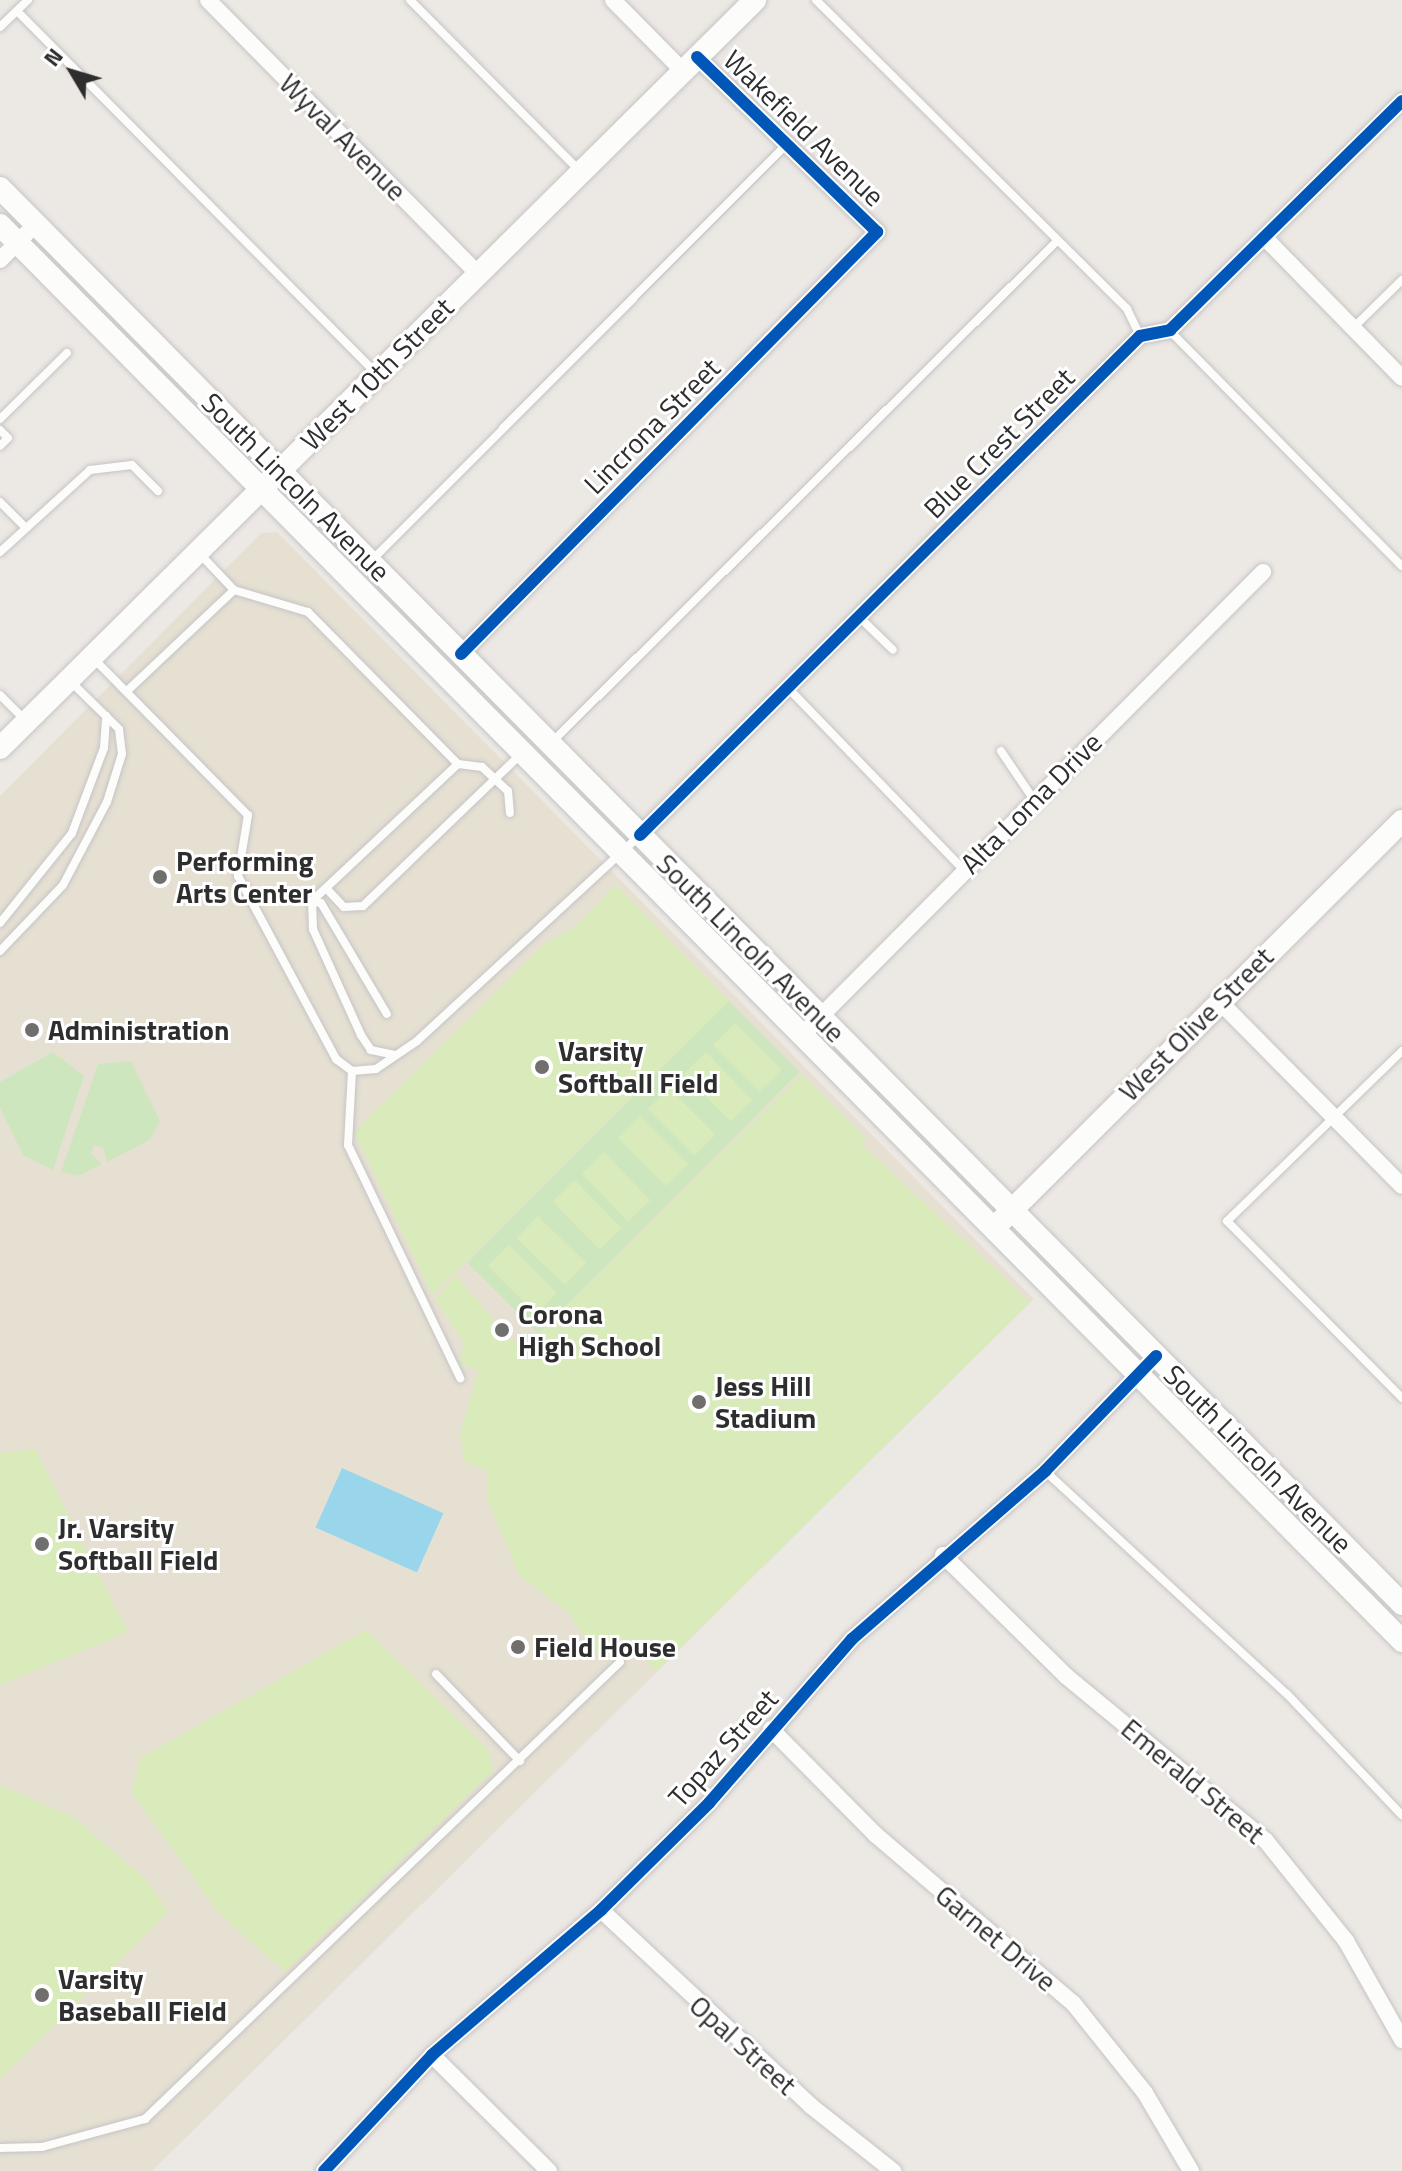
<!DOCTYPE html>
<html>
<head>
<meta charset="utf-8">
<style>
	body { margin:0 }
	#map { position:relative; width:1402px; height:2171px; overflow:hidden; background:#ece8e4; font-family:"Titillium Web",sans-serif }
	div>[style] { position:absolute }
	.education>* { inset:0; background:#e6e0d3 }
	.green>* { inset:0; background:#cee6be; transform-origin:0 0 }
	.pitch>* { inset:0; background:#d9eabb; transform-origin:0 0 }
	.water>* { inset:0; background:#99d6ec; transform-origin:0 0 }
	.roads { filter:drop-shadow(0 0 2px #c5c4c5) drop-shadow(0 0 2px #c5c4c5) }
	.lane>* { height:8px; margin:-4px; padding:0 4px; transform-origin:4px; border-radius:4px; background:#fcfcfb }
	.street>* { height:16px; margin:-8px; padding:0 8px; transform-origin:8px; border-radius:8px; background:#fcfcfb }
	.secondary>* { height:22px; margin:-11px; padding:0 11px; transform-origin:11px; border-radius:11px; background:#fcfcfb }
	.cycleway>* { height:12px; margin:-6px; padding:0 6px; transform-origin:6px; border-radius:6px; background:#0057b8 }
	.dots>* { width:22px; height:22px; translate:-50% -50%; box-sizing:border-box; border:4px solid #fff; border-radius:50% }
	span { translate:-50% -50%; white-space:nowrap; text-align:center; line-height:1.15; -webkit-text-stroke:6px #fff; paint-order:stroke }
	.street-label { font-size:28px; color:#2e2e2e }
	.poi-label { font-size:28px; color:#2e2e2e; font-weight:700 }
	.left { translate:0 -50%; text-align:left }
	.north { position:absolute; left:32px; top:32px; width:80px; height:80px; -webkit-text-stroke:6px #fff; paint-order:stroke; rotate:308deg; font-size:22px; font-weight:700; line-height:32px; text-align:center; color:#2e2e2e }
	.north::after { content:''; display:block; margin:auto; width:28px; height:36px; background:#2e2e2e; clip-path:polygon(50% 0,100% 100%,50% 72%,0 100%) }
</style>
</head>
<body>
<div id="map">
	<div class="education">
		<div style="clip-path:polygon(277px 532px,1034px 1299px,152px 2171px,0 2171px,0 796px,261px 533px)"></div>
	</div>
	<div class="green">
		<div style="left:729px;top:1001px;width:100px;height:370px;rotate:45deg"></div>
		<div style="clip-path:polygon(53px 1052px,84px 1076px,53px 1170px,23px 1155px,0 1108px,0 1082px)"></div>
		<div style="clip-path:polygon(131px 1061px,160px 1121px,150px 1140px,107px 1162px,103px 1148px,94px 1145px,91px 1153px,102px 1164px,78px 1176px,61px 1172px,98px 1064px)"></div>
	</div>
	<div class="pitch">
		<div style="clip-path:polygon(616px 885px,729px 1001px,432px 1295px,354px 1132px,545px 943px,572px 929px)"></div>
		<div style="left:735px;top:1023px;width:66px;height:31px;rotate:45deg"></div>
		<div style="left:706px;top:1052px;width:67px;height:31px;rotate:46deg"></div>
		<div style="clip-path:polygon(802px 1074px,866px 1138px,861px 1144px,1030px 1302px,657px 1671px,620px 1637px,599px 1656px,566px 1611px,519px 1575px,487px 1498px,488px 1472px,464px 1461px,460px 1434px,478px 1370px,459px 1364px,464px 1343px,435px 1300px,455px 1275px,513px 1342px,527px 1330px,535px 1337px)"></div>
		<div style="left:669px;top:1088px;width:66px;height:30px;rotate:45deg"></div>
		<div style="left:640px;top:1116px;width:68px;height:31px;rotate:45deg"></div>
		<div style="left:604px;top:1152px;width:67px;height:31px;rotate:46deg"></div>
		<div style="left:575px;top:1180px;width:67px;height:31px;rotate:46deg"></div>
		<div style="left:538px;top:1216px;width:67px;height:31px;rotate:44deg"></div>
		<div style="left:509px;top:1245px;width:68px;height:30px;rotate:45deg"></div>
		<div style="clip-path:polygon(35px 1449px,128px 1632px,0 1685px,0 1453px)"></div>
		<div style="clip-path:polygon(366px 1630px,488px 1749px,493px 1771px,285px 1972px,218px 1912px,132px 1793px,140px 1758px)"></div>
		<div style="clip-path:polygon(0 1785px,75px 1818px,146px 1880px,169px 1911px,0 2079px)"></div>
	</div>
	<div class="water">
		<div style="left:342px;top:1468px;width:111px;height:65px;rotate:24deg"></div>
	</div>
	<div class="roads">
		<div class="lane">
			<div style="left:410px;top:0;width:240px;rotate:45.2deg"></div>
			<div style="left:816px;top:0;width:438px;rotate:44.8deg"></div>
			<div style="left:1127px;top:309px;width:30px;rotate:64deg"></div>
			<div style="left:17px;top:11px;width:511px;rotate:45.24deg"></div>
			<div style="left:0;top:27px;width:39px;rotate:-44deg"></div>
			<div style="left:1353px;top:328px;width:69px;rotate:-44.4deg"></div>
			<div style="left:1170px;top:331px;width:330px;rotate:45.4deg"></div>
			<div style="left:0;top:419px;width:94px;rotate:-44.6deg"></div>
			<div style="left:0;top:430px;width:11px;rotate:45deg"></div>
			<div style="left:8px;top:438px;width:11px;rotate:135deg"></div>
			<div style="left:0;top:502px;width:35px;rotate:45deg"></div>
			<div style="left:0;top:552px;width:122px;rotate:-42.3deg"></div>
			<div style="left:90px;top:470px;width:42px;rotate:-6.8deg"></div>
			<div style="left:132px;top:465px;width:37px;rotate:45deg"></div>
			<div style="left:198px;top:552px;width:52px;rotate:46.5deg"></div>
			<div style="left:234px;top:590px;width:77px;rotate:16.6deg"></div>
			<div style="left:308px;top:612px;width:214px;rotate:45.4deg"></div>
			<div style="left:458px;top:764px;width:24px;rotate:7deg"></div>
			<div style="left:482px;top:767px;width:35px;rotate:43deg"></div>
			<div style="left:508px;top:791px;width:22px;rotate:85deg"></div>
			<div style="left:371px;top:561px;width:589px;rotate:-45.07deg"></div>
			<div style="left:859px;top:617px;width:47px;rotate:44.1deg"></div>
			<div style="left:94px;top:659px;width:219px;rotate:45.4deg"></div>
			<div style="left:248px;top:815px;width:62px;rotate:99.3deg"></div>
			<div style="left:238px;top:876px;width:208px;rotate:61.8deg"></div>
			<div style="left:336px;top:1059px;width:20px;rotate:37deg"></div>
			<div style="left:352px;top:1071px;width:24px;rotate:-5deg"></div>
			<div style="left:376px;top:1069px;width:50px;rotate:-34.3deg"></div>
			<div style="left:417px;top:1041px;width:302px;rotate:-42.7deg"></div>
			<div style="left:788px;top:688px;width:252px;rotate:46deg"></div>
			<div style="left:127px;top:691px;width:147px;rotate:-43.3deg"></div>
			<div style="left:0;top:695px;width:37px;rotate:45deg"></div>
			<div style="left:552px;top:742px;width:711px;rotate:-44.77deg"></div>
			<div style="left:1001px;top:751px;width:59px;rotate:56deg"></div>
			<div style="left:326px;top:888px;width:26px;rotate:47deg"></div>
			<div style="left:344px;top:907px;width:19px;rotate:-3deg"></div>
			<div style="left:363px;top:906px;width:218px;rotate:-43.9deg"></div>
			<div style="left:312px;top:901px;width:9px;rotate:13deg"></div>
			<div style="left:321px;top:903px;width:129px;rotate:59.3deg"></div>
			<div style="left:0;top:923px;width:115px;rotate:-51.3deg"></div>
			<div style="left:72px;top:833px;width:91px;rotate:-69.4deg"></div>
			<div style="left:104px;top:748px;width:32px;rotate:-86deg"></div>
			<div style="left:0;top:951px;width:91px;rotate:-46.3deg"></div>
			<div style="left:63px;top:885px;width:94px;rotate:-62.1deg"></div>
			<div style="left:107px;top:802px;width:50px;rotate:-72.6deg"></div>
			<div style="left:122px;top:754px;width:25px;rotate:-97deg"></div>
			<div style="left:119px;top:729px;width:69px;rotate:-135.6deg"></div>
			<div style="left:1402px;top:1051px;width:244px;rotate:135.8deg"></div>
			<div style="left:1227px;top:1221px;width:249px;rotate:45.3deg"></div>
			<div style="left:395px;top:1055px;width:25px;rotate:-168deg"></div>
			<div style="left:371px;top:1050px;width:18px;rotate:-124deg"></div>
			<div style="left:361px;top:1035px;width:116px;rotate:-114.4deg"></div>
			<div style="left:313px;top:929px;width:28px;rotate:-92deg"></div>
			<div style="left:312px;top:901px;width:200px;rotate:-43.2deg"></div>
			<div style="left:352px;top:1071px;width:74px;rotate:93.1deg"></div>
			<div style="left:348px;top:1145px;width:259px;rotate:64.3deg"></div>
			<div style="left:1045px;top:1471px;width:329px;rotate:42.7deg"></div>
			<div style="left:1287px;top:1694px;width:167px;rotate:46.5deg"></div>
			<div style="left:436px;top:1674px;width:121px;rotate:46deg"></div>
			<div style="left:0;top:2148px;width:42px;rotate:-1.4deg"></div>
			<div style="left:42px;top:2147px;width:107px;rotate:-15.2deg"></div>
			<div style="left:145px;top:2119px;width:659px;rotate:-43.89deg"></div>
		</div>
		<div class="street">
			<div style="left:208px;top:0;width:385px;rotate:45.4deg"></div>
			<div style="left:613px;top:0;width:100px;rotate:45.4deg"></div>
			<div style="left:1264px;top:237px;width:197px;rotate:45.6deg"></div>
			<div style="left:0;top:260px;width:51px;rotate:-45deg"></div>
			<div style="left:461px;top:654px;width:593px;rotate:-45.41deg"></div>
			<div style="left:877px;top:232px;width:251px;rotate:-135.8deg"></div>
			<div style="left:640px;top:835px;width:706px;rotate:-44.94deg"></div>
			<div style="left:1140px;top:336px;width:31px;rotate:-11deg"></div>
			<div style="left:1170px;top:330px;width:326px;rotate:-44.6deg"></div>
			<div style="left:1219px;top:1001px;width:260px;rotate:45.3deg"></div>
			<div style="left:801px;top:1036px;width:655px;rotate:-45.12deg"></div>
			<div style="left:943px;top:1555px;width:173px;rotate:44.5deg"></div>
			<div style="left:1066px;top:1676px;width:259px;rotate:39.5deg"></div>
			<div style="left:1266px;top:1841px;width:128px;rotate:51.3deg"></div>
			<div style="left:1346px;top:1941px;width:114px;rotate:60.5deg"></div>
			<div style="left:771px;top:1729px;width:149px;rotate:45.3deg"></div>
			<div style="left:876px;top:1835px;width:259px;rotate:40.5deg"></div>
			<div style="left:1073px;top:2003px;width:115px;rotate:51.3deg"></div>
			<div style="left:1145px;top:2093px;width:91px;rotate:59.5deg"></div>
			<div style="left:601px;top:1910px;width:287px;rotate:43deg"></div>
			<div style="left:811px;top:2106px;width:105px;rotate:38.4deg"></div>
			<div style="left:432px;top:2055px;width:165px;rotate:44.8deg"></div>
			<div style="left:324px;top:2171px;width:158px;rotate:-47deg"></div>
			<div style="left:432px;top:2055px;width:223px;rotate:-40.6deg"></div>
			<div style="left:601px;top:1910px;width:152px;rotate:-44.7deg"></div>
			<div style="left:709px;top:1803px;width:218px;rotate:-48.9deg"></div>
			<div style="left:852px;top:1639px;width:256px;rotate:-41deg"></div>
			<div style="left:1045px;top:1471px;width:160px;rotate:-46deg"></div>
		</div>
		<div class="secondary">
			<div style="left:0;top:188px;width:1993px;rotate:45.28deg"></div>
			<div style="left:0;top:225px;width:1993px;rotate:45.28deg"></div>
			<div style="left:0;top:748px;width:1063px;rotate:-44.73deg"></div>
			<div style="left:1002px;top:1220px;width:565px;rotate:-44.93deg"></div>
		</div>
	</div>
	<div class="cycleway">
		<div style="left:461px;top:654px;width:593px;rotate:-45.41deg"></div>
		<div style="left:877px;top:232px;width:251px;rotate:-135.8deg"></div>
		<div style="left:640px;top:835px;width:706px;rotate:-44.94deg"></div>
		<div style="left:1140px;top:336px;width:31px;rotate:-11deg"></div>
		<div style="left:1170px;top:330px;width:326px;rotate:-44.6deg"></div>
		<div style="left:324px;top:2171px;width:158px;rotate:-47deg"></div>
		<div style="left:432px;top:2055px;width:223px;rotate:-40.6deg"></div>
		<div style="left:601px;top:1910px;width:152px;rotate:-44.7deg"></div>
		<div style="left:709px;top:1803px;width:218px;rotate:-48.9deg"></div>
		<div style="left:852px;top:1639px;width:256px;rotate:-41deg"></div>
		<div style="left:1045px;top:1471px;width:160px;rotate:-46deg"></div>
	</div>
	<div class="dots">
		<div style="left:160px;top:877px;background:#706f6e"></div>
		<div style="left:32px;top:1030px;background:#706f6e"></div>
		<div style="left:542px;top:1067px;background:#706f6e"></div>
		<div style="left:502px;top:1330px;background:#706f6e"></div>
		<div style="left:699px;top:1402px;background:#706f6e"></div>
		<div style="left:42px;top:1544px;background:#706f6e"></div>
		<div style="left:518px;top:1647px;background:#706f6e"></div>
		<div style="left:42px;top:1995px;background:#706f6e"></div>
	</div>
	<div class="street-label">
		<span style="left:804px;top:128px;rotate:44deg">Wakefield Avenue</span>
		<span style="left:343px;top:137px;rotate:45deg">Wyval Avenue</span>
		<span style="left:377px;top:374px;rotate:-45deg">West 10th Street</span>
		<span style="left:652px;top:426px;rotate:-45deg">Lincrona Street</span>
		<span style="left:999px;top:443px;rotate:-45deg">Blue Crest Street</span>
		<span style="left:296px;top:487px;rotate:45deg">South Lincoln Avenue</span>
		<span style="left:1031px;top:803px;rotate:-45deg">Alta Loma Drive</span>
		<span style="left:751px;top:948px;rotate:45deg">South Lincoln Avenue</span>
		<span style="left:1196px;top:1024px;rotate:-45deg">West Olive Street</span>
		<span style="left:1258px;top:1459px;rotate:45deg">South Lincoln Avenue</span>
		<span style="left:723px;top:1748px;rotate:-48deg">Topaz Street</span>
		<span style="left:1193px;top:1781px;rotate:40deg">Emerald Street</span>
		<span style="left:996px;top:1938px;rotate:40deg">Garnet Drive</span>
		<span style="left:743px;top:2045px;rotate:42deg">Opal Street</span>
	</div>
	<div class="poi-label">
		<span class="left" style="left:176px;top:877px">Performing<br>Arts Center</span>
		<span class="left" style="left:48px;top:1030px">Administration</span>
		<span class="left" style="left:558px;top:1067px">Varsity<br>Softball Field</span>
		<span class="left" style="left:518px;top:1330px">Corona<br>High School</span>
		<span class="left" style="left:715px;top:1402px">Jess Hill<br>Stadium</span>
		<span class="left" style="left:58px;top:1544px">Jr. Varsity<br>Softball Field</span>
		<span class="left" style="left:534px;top:1647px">Field House</span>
		<span class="left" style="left:58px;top:1995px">Varsity<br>Baseball Field</span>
	</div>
	<div class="north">N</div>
</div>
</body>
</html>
